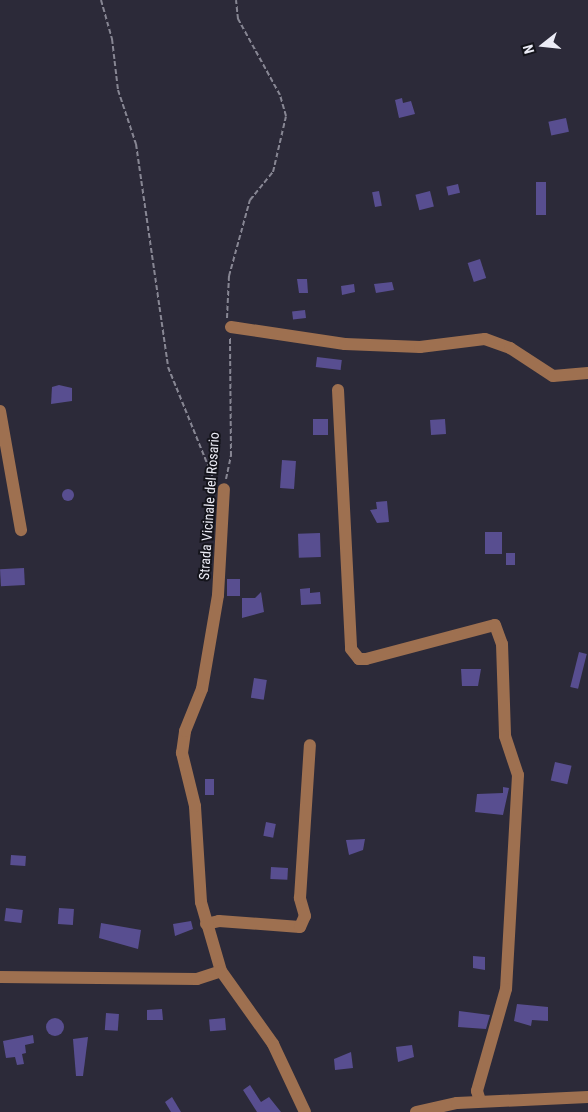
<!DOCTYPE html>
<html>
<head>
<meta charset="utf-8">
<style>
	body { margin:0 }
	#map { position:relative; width:588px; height:1112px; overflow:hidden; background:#2c2a39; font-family:"Roboto Condensed",sans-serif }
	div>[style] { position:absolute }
	.building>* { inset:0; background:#584e90; transform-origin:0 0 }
	.round { border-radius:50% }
	.path>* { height:2px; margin-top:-1px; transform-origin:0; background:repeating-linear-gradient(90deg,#878693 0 5px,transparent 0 7.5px) }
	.minor>* { height:12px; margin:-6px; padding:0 6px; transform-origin:6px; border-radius:6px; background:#9e7050 }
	span { translate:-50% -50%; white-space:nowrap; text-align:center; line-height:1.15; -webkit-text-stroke:4px #14141b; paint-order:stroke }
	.street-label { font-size:14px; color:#ececf6 }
	.north { position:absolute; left:518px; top:20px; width:50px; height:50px; -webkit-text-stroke:4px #14141b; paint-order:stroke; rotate:254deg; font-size:14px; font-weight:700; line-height:20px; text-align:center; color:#ececf6 }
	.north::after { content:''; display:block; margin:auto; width:18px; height:22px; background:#ececf6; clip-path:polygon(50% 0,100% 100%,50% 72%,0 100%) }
</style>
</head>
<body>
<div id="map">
	<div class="building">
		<div style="clip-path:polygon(402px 98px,403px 103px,411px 101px,415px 114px,399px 118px,395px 100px)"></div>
		<div style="left:566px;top:118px;width:14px;height:18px;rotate:78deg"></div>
		<div style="left:536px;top:182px;width:10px;height:33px"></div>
		<div style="left:458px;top:184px;width:9px;height:12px;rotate:77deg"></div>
		<div style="left:379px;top:191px;width:15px;height:7px;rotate:79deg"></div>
		<div style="left:430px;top:191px;width:16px;height:15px;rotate:76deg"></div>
		<div style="left:480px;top:259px;width:20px;height:13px;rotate:72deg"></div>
		<div style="clip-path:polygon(297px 279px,307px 279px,308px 293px,299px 293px)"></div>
		<div style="clip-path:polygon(392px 282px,394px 290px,376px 293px,374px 284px)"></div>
		<div style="clip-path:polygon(354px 284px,355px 292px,342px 295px,341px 286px)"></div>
		<div style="left:305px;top:310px;width:8px;height:13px;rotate:83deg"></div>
		<div style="left:317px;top:357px;width:25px;height:10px;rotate:7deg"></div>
		<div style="clip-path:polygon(59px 385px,72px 388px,72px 401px,51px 404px,52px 387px)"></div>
		<div style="left:313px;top:419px;width:15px;height:16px"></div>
		<div style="left:445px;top:419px;width:15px;height:15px;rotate:86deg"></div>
		<div style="left:282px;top:460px;width:14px;height:28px;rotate:4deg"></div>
		<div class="round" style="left:62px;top:489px;width:12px;height:12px"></div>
		<div style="clip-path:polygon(387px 501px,389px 522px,377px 523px,370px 510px,377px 509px,376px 502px)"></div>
		<div style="left:485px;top:532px;width:17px;height:22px"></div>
		<div style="left:320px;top:533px;width:24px;height:22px;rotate:88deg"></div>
		<div style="left:506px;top:553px;width:9px;height:12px"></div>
		<div style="left:24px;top:568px;width:17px;height:24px;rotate:87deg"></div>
		<div style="left:227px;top:579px;width:13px;height:17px"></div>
		<div style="clip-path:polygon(310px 588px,310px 593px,320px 592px,321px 604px,301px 605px,300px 589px)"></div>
		<div style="clip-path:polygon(261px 592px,264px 612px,242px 618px,242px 598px,255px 598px)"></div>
		<div style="left:579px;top:652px;width:8px;height:36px;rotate:14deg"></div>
		<div style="clip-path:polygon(461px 669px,481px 669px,478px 686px,462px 686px)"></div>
		<div style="left:254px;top:678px;width:13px;height:20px;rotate:9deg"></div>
		<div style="left:555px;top:762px;width:17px;height:19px;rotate:13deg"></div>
		<div style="left:205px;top:779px;width:9px;height:16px"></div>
		<div style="clip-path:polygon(503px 787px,509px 788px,503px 815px,475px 812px,477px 794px,503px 793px)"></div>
		<div style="left:266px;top:822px;width:10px;height:14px;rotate:11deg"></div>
		<div style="clip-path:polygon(365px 839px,363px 850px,349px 855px,346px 840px)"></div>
		<div style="left:11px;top:855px;width:15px;height:10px;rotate:4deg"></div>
		<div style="left:271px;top:867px;width:17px;height:12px;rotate:3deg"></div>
		<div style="left:6px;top:908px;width:17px;height:13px;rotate:7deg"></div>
		<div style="left:59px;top:908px;width:15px;height:16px;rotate:4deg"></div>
		<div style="clip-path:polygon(191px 921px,193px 929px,175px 936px,173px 924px)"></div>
		<div style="clip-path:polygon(101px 923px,141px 930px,138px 949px,99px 938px)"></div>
		<div style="clip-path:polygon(473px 956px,485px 957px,485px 970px,473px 968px)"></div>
		<div style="clip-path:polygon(517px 1004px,548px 1007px,548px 1021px,532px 1020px,531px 1026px,514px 1021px)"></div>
		<div style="clip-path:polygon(162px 1009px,163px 1020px,147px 1020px,147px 1010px)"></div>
		<div style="clip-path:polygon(459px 1011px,490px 1015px,486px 1029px,458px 1027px)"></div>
		<div style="left:106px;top:1013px;width:13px;height:17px;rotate:4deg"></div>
		<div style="left:225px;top:1018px;width:12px;height:16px;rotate:85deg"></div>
		<div class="round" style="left:46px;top:1018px;width:18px;height:18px"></div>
		<div style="clip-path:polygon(33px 1035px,34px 1043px,25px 1045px,26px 1053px,22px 1054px,24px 1064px,17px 1065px,15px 1057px,6px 1058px,3px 1041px)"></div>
		<div style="clip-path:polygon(88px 1037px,83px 1076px,76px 1076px,73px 1039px)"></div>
		<div style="clip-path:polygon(412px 1045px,414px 1057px,398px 1062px,396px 1047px)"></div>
		<div style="clip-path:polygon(351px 1052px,353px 1068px,335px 1070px,334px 1059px)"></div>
		<div style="clip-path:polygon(250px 1085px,261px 1102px,269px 1097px,281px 1112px,257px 1112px,243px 1090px)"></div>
		<div style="clip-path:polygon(172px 1097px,181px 1112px,171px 1112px,165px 1102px)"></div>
	</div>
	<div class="path">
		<div style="left:101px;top:0;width:41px;rotate:74.2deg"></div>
		<div style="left:112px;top:39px;width:51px;rotate:83.3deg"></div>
		<div style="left:118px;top:90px;width:57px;rotate:71.6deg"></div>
		<div style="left:136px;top:144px;width:225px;rotate:81.8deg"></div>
		<div style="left:168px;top:367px;width:125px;rotate:67.9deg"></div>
		<div style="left:227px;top:318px;width:42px;rotate:-87.3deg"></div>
		<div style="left:229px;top:276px;width:79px;rotate:-74.6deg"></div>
		<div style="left:250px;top:200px;width:36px;rotate:-51deg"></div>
		<div style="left:273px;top:172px;width:57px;rotate:-76.9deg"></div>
		<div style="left:286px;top:116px;width:22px;rotate:-106deg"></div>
		<div style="left:280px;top:95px;width:87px;rotate:-118.9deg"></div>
		<div style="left:238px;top:19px;width:19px;rotate:-96deg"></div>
		<div style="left:226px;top:479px;width:24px;rotate:-78deg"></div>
		<div style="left:231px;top:456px;width:119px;rotate:-90.5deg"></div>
	</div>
	<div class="minor">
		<div style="left:231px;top:327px;width:115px;rotate:8.5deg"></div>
		<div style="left:345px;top:344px;width:75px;rotate:2.3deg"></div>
		<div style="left:420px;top:347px;width:65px;rotate:-7deg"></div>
		<div style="left:485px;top:339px;width:27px;rotate:20deg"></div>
		<div style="left:510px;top:348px;width:51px;rotate:33.1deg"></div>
		<div style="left:553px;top:376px;width:35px;rotate:-5deg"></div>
		<div style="left:338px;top:390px;width:259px;rotate:87.1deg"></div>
		<div style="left:351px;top:649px;width:13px;rotate:51deg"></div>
		<div style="left:359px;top:659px;width:7px"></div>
		<div style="left:366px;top:659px;width:133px;rotate:-14.8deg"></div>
		<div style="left:495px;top:625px;width:20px;rotate:70deg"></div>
		<div style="left:502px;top:644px;width:92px;rotate:88.1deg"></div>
		<div style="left:505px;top:736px;width:41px;rotate:71.6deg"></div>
		<div style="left:518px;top:775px;width:214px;rotate:93.2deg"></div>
		<div style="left:506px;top:989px;width:106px;rotate:105.9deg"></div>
		<div style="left:477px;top:1091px;width:10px;rotate:73deg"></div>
		<div style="left:0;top:411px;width:121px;rotate:80deg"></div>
		<div style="left:206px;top:924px;width:13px;rotate:-13deg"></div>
		<div style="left:219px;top:921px;width:81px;rotate:4.2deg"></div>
		<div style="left:300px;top:927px;width:12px;rotate:-66deg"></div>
		<div style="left:305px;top:916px;width:19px;rotate:-106deg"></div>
		<div style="left:300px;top:898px;width:153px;rotate:-86.3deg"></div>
		<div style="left:221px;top:971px;width:72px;rotate:-106.2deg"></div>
		<div style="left:201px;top:902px;width:96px;rotate:-93.6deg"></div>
		<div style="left:195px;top:806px;width:55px;rotate:-103.8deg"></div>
		<div style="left:182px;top:753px;width:22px;rotate:-82deg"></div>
		<div style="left:185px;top:731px;width:45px;rotate:-68deg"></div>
		<div style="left:202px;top:689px;width:95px;rotate:-80.3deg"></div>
		<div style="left:218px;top:595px;width:106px;rotate:-86.8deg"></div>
		<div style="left:0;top:977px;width:197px;rotate:0.6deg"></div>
		<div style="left:197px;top:979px;width:25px;rotate:-18deg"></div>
		<div style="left:221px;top:971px;width:90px;rotate:54.5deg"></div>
		<div style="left:273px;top:1044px;width:75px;rotate:64.8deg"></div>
		<div style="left:416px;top:1112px;width:42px;rotate:-12.4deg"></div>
		<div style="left:457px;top:1103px;width:131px;rotate:-2.6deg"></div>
	</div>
	<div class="street-label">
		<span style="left:209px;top:506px;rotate:-86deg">Strada Vicinale del Rosario</span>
	</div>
	<div class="north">N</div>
</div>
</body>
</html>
